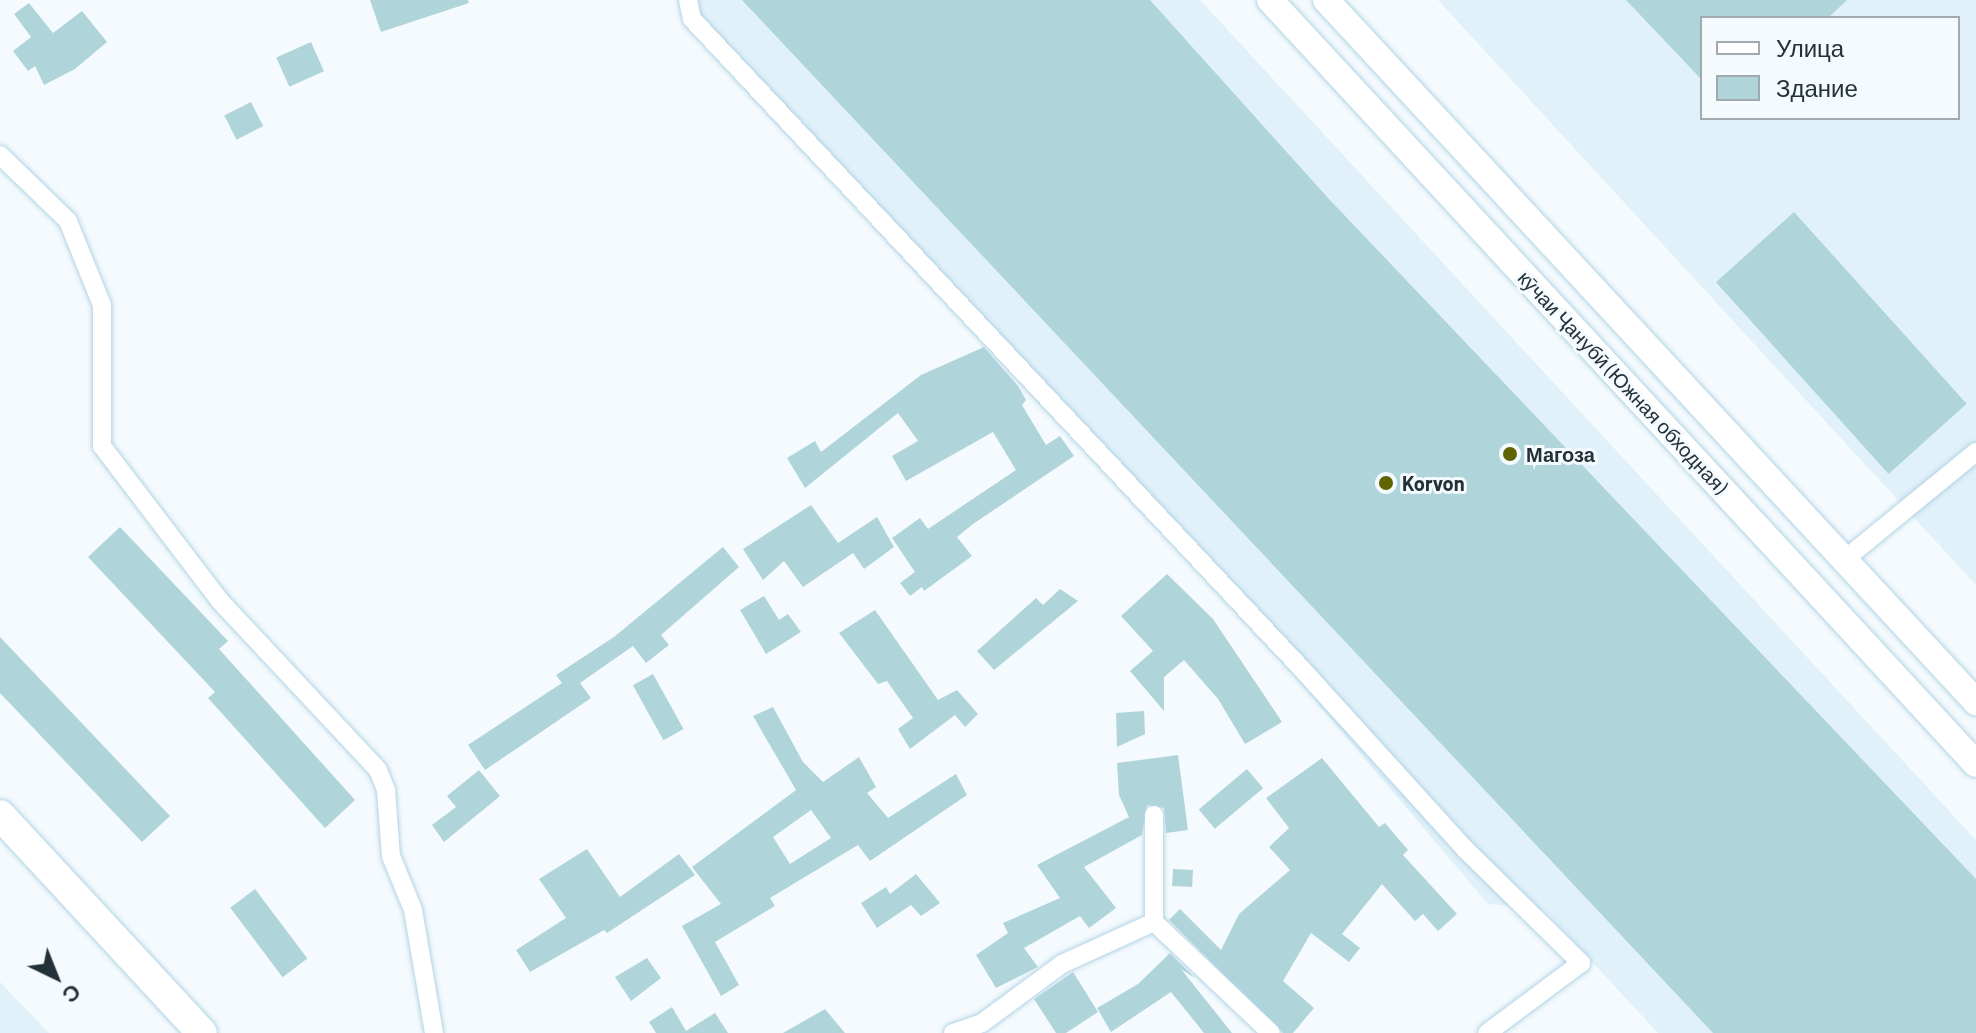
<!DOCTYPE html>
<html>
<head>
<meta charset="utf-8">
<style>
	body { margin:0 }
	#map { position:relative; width:1976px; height:1033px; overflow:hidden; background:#f4fafe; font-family:Barlow,sans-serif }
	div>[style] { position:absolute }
	.built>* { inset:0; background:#e1f1f9 }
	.building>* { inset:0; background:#afd5db; transform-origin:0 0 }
	.roads { filter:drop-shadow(0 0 2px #b3d3e4) drop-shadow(0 0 2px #b3d3e4) }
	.minor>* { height:18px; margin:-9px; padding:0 9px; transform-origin:9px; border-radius:9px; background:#fff }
	.secondary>* { height:26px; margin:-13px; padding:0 13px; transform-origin:13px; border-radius:13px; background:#fff }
	.trunk>* { height:30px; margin:-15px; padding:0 15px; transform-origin:15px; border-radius:15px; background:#fff }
	.dots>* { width:22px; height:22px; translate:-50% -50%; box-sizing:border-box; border:4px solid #f4fafe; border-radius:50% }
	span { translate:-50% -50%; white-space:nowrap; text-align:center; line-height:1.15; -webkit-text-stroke:6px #f4fafe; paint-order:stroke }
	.street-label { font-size:20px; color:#243138 }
	.poi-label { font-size:20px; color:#243138; font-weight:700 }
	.left { translate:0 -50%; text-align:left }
	.legend { position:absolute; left:1700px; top:16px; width:260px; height:104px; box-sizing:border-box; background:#f4fafe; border:2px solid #a1aaaf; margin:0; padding:10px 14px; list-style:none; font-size:24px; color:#243138 }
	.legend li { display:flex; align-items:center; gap:16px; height:40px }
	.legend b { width:40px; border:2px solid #a1aaaf }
	.north { position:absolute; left:16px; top:937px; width:80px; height:80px; -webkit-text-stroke:6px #f4fafe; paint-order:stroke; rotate:137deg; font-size:22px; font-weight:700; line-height:32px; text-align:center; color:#243138 }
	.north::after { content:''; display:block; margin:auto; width:28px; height:36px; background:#243138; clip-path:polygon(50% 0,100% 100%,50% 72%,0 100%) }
</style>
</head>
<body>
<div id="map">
	<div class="built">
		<div style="clip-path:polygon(683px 0,1200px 0,1976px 840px,1976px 1033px,1658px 1033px,1543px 909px,1488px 904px,1217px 585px)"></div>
		<div style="clip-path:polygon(evenodd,1438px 0,1976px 0,1976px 585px,1438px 0,1702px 18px,1958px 18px,1958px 118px,1702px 118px,1702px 18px)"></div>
		<div style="clip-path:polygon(0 982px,49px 1033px,0 1033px)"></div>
	</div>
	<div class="building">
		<div style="clip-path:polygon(370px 0,468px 0,469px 3px,381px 32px)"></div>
		<div style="clip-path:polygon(742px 0,1150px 0,1328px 198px,1976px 879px,1976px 1033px,1713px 1033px)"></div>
		<div style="clip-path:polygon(1626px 0,1847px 0,1828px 18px,1702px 18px,1702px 80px)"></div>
		<div style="clip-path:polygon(29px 3px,53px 33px,82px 11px,107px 42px,75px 69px,44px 85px,35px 66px,28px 71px,13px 51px,31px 37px,14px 14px)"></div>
		<div style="left:311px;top:42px;width:32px;height:38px;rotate:66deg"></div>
		<div style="left:251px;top:102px;width:27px;height:30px;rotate:63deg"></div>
		<div style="left:1794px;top:212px;width:258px;height:105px;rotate:48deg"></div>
		<div style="clip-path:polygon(984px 347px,1018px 386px,1026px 400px,1022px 405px,1046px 445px,1060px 436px,1074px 456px,973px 524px,957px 537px,972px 556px,924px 591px,922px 587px,910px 596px,900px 583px,915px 572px,892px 538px,920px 518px,928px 529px,1016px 470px,993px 432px,906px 481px,892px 456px,918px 441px,898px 413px,805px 488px,787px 458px,815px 441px,821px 452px,921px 375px)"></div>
		<div style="clip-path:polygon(811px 505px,838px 543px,877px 517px,894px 547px,864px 569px,853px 553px,803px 587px,784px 561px,763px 580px,743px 549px)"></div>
		<div style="clip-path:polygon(120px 527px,228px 641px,219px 649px,355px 800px,325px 828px,208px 698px,215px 692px,88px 557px)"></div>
		<div style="clip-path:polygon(723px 547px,739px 567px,661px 635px,669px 645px,646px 663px,633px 646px,580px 683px,591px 698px,485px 770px,468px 745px,562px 683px,556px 675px,614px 637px)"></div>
		<div style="clip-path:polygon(1167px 574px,1213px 619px,1282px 722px,1245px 744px,1218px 699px,1184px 660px,1164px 677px,1164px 711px,1130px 671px,1153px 651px,1121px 616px)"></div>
		<div style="clip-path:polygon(1060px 589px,1078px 601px,994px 670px,977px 651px,1036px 598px,1043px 605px)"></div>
		<div style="clip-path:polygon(764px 596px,779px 620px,788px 614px,801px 632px,766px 654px,740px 610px)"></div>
		<div style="clip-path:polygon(875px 610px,938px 700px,957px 690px,978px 714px,965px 727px,955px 715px,910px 749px,898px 729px,913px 718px,887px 681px,878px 684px,839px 633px)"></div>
		<div style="clip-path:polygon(0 637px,170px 816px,142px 842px,0 693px)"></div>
		<div style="left:653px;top:674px;width:63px;height:23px;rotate:61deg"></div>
		<div style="clip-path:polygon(evenodd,773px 707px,803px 762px,823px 782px,859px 757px,876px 787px,867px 793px,888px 818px,956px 774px,967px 795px,870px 861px,858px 845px,770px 898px,775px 906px,715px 942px,739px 985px,721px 996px,682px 926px,721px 904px,692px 867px,796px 790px,753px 716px,773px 707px,811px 810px,831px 838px,790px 864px,773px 837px,811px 810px)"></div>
		<div style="clip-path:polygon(1144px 711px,1145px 734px,1117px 747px,1116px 713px)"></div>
		<div style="clip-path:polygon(1178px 755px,1188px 830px,1166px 833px,1164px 808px,1147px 805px,1142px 835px,1084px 867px,1116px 908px,1089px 928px,1080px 916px,1024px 948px,1038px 967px,996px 988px,976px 955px,1008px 933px,1003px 923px,1060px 898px,1037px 865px,1129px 817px,1119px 795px,1117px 763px)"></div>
		<div style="clip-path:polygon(1322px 758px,1379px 827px,1385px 823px,1408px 850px,1403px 855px,1457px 914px,1438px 931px,1423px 914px,1415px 921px,1382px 884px,1342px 934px,1360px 948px,1349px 962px,1311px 933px,1283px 981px,1314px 1008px,1293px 1033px,1283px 1033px,1169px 920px,1180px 909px,1221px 950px,1239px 914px,1290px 870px,1269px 847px,1289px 828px,1266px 798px)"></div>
		<div style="left:1247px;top:769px;width:25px;height:63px;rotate:50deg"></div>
		<div style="clip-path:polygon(479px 770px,500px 796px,444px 842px,432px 825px,456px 807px,447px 796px)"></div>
		<div style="clip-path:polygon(587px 849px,620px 897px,679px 854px,695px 875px,607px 933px,604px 930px,530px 972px,516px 950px,566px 918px,539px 879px)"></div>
		<div style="left:1173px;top:869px;width:20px;height:17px;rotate:3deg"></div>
		<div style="clip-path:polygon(916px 874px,940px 903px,921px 916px,911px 905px,877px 928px,861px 903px,886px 887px,890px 894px)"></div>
		<div style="left:255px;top:889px;width:87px;height:31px;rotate:53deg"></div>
		<div style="clip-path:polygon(1170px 953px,1195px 978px,1181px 969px,1232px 1033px,1204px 1033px,1171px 992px,1111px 1032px,1097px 1008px,1138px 984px)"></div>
		<div style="clip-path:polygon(647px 958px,661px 978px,631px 1001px,615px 977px)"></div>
		<div style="clip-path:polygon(1073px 972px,1098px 1012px,1066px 1033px,1056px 1033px,1034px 999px)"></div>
		<div style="clip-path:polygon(672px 1007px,686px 1031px,715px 1013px,728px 1033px,656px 1033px,649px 1022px)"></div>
		<div style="clip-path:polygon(825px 1009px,845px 1033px,783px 1033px)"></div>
	</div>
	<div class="roads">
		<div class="minor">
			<div style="left:688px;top:0;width:19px;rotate:78deg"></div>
			<div style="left:692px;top:19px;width:890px;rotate:46.82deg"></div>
			<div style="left:1301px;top:668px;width:244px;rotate:47.8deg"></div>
			<div style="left:1465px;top:849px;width:163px;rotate:44.5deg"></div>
			<div style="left:1581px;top:963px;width:117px;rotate:143.3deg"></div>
			<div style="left:0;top:155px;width:95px;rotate:44.1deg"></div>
			<div style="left:68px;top:221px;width:91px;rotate:68deg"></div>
			<div style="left:102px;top:305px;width:141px;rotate:90deg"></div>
			<div style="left:102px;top:446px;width:195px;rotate:52.7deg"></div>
			<div style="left:220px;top:601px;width:231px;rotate:46.9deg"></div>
			<div style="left:378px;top:770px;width:22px;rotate:68deg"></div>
			<div style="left:386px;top:790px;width:66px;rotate:85.7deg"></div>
			<div style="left:391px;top:856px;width:58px;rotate:67.8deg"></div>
			<div style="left:413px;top:910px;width:125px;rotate:80.3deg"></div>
			<div style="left:1844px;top:560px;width:171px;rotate:-39.3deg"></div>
			<div style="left:1154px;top:815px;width:107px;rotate:90deg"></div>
			<div style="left:1154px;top:922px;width:161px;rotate:43.5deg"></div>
			<div style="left:953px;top:1033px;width:31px;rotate:-19deg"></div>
			<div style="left:982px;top:1023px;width:99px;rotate:-36.4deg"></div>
			<div style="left:1062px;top:964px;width:101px;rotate:-24.5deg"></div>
		</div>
		<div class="secondary">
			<div style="left:1270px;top:0;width:1040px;rotate:47.26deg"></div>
			<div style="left:1326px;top:0;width:957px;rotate:47.2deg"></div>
		</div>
		<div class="trunk">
			<div style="left:0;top:815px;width:297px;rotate:47.2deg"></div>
		</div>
	</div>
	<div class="dots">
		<div style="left:1510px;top:454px;background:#5f6400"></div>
		<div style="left:1386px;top:483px;background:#5f6400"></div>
	</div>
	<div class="street-label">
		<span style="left:1623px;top:382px;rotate:47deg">кӯчаи Ҷанубӣ (Южная обходная)</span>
	</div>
	<div class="poi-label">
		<span class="left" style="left:1526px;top:454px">Магоза</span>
		<span class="left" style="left:1402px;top:483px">Korvon</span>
	</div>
	<ul class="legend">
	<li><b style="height:10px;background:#fff"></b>Улица</li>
	<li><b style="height:22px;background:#afd5db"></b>Здание</li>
	</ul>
	<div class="north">С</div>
</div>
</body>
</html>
